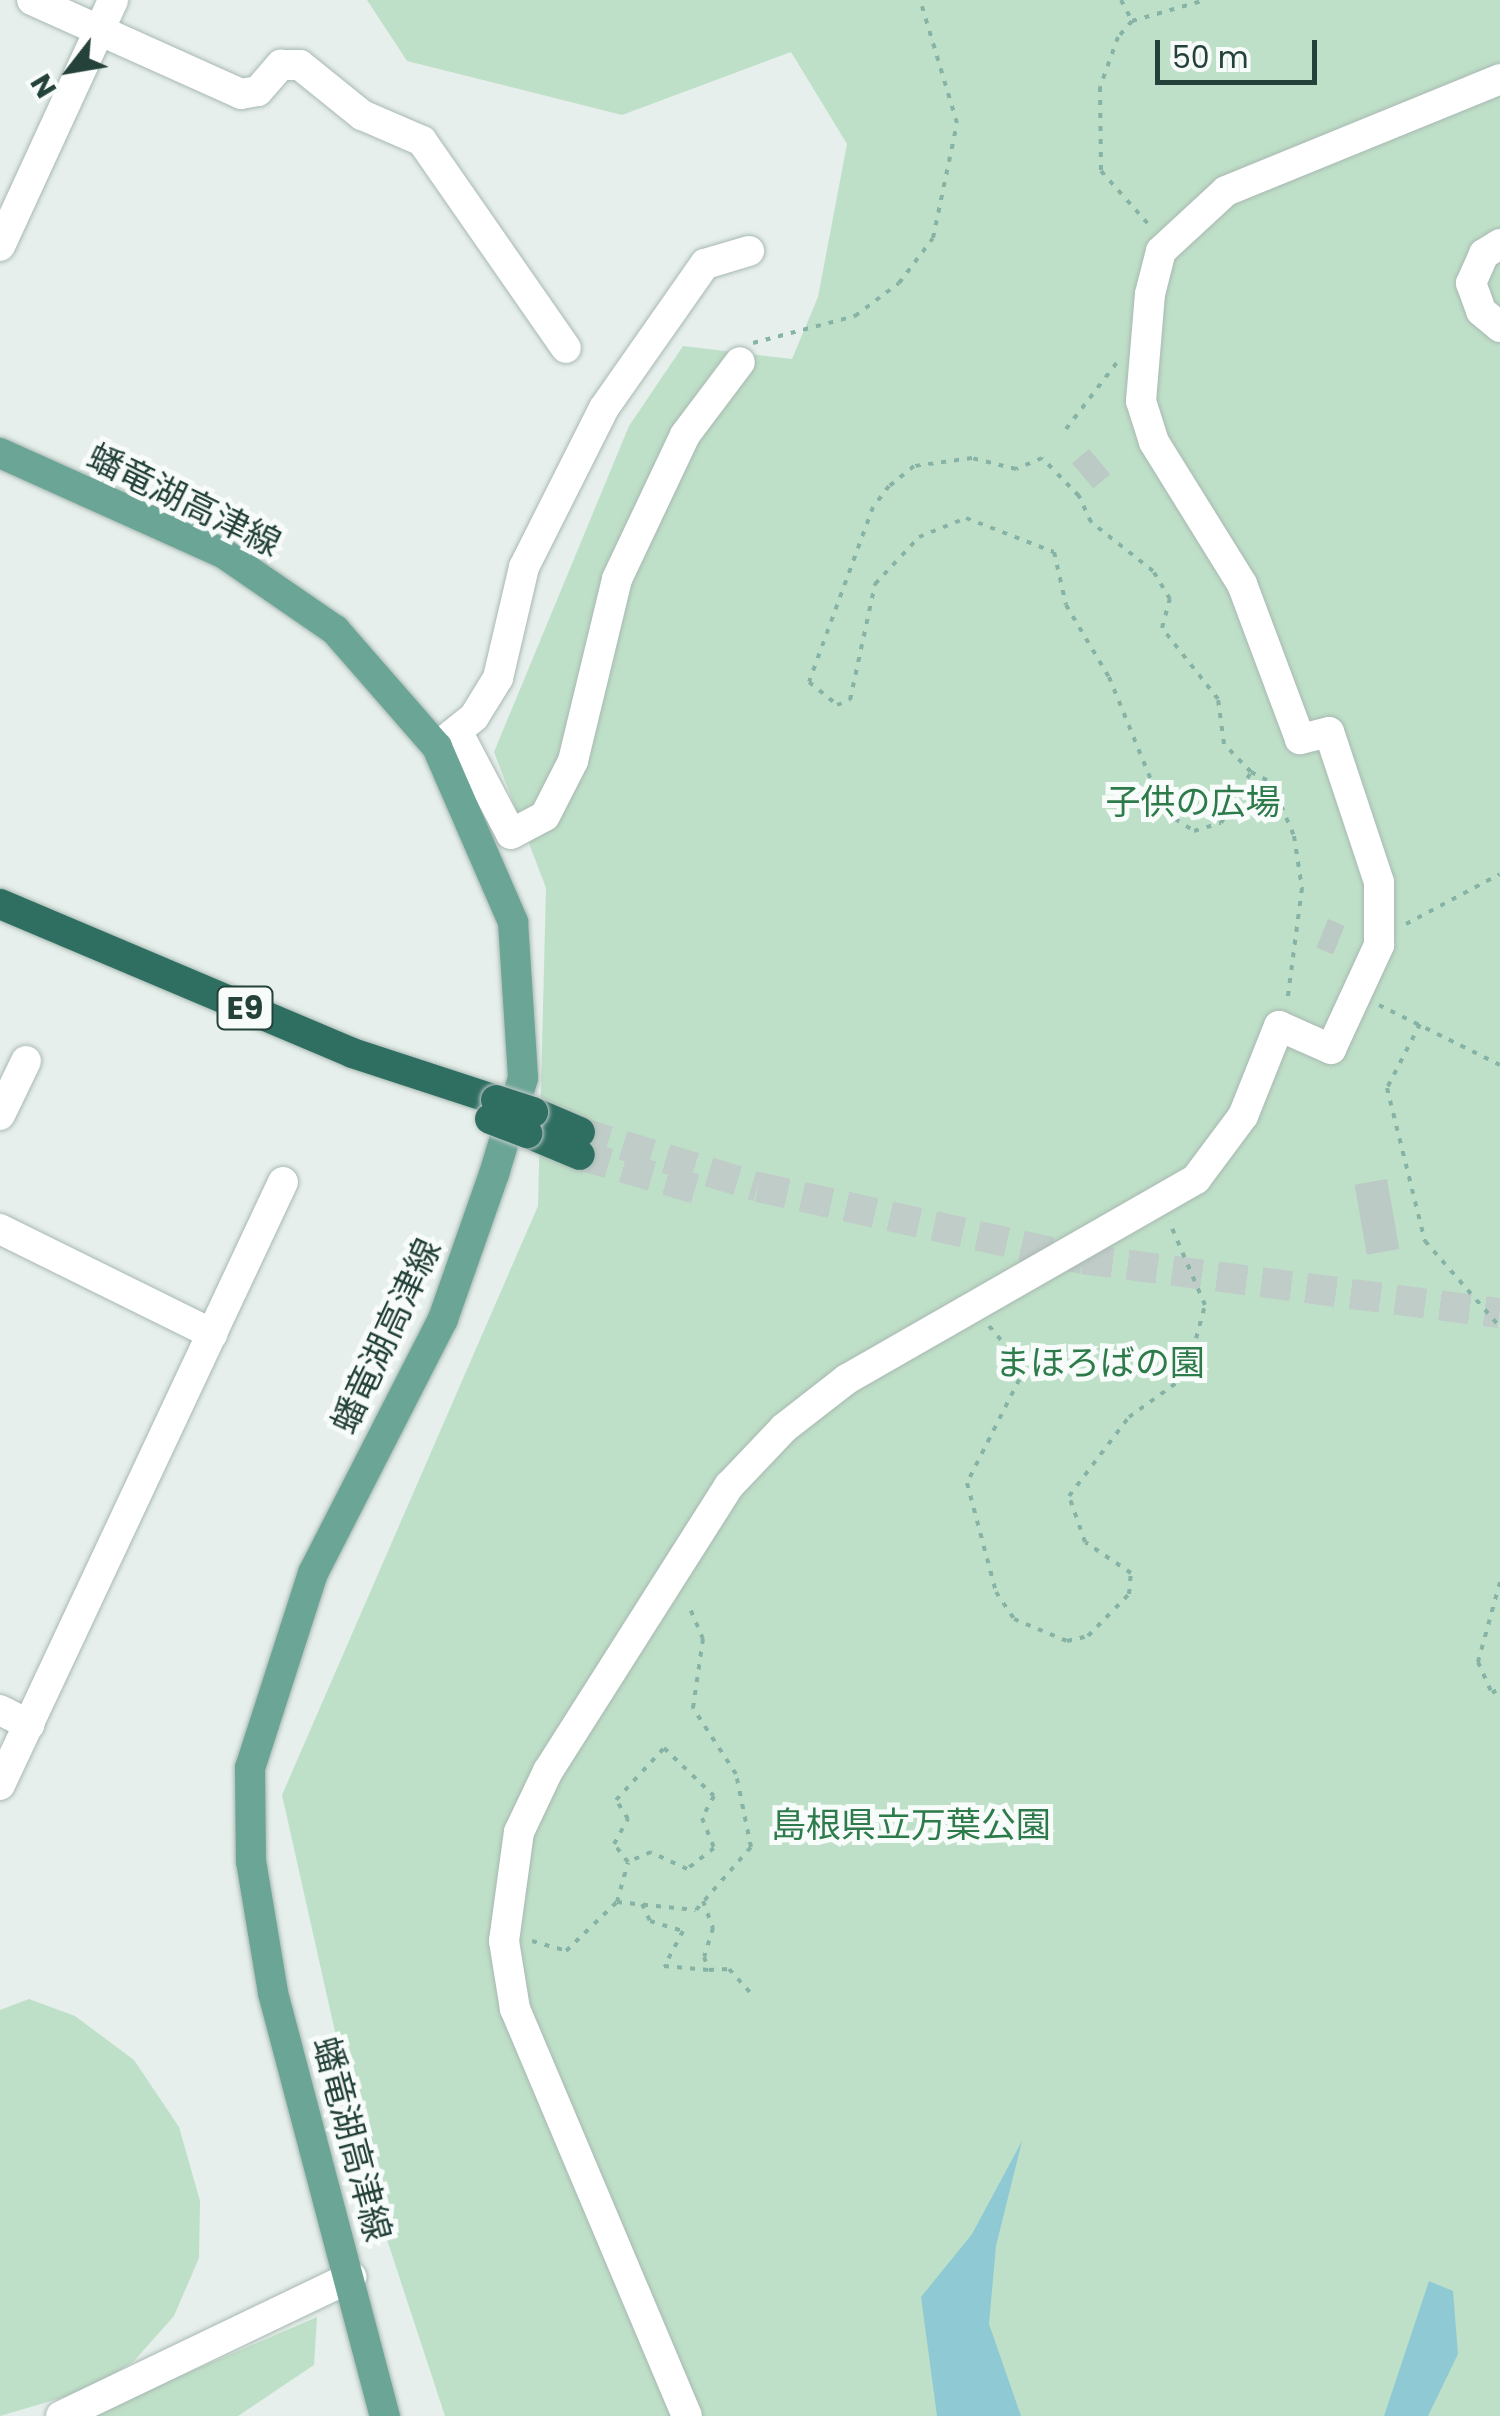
<!DOCTYPE html>
<html>
<head>
<meta charset="utf-8">
<style>
	body { margin:0 }
	#map { position:relative; width:1500px; height:2416px; overflow:hidden; background:#e6efeb; font-family:Poppins,"Noto Sans JP",sans-serif }
	div>[style] { position:absolute }
	.green>* { inset:0; background:#bfe0c8 }
	.water>* { inset:0; background:#8ec9d4 }
	.building>* { inset:0; background:#bbcac4; transform-origin:0 0 }
	.highway-tunnel>* { height:30px; margin-top:-15px; transform-origin:0; background:repeating-linear-gradient(90deg,#bfccc8 0 30px,transparent 0 45px) }
	.path>* { height:4px; margin-top:-2px; transform-origin:0; background:repeating-linear-gradient(90deg,#86b3a5 0 5px,transparent 0 13px) }
	.roads { filter:drop-shadow(0 0 2px #a8b8b2) drop-shadow(0 0 2px #a8b8b2) }
	.minor>* { height:30px; margin:-15px; padding:0 15px; transform-origin:15px; border-radius:15px; background:#fff }
	.major>* { height:30px; margin:-15px; padding:0 15px; transform-origin:15px; border-radius:15px; background:#6aa596 }
	.highway>* { height:30px; margin:-15px; padding:0 15px; transform-origin:15px; border-radius:15px; background:#2f6f62 }
	.bridges { filter:drop-shadow(0 0 2px #c2cac8) drop-shadow(0 0 2px #c2cac8) }
	.highway-bridge>* { height:30px; margin:-15px; padding:0 15px; transform-origin:15px; border-radius:15px; background:#2f6f62 }
	span { translate:-50% -50%; white-space:nowrap; text-align:center; line-height:1.15; -webkit-text-stroke:10px #f7fbf9; paint-order:stroke }
	.shield-label span { padding:2px 8px; background:#f7fbf9; border:2px solid; border-radius:8px; -webkit-text-stroke-width:0 }
	.shield-label { font-size:32px; color:#24423a; font-weight:700 }
	.street-label { font-size:35px; color:#24423a }
	.park-label { font-size:35px; color:#2d7a4b }
	.north { position:absolute; left:20px; top:20px; width:100px; height:100px; -webkit-text-stroke:8px #f7fbf9; paint-order:stroke; rotate:239deg; font-size:28px; font-weight:700; line-height:40px; text-align:center; color:#24423a }
	.north::after { content:''; display:block; margin:auto; width:35px; height:45px; background:#24423a; clip-path:polygon(50% 0,100% 100%,50% 72%,0 100%) }
	.scale { position:absolute; left:1155px; top:40px; width:162px; height:45px; box-sizing:border-box; border:5px solid #24423a; border-top:0; padding-left:12px; font-size:30px; line-height:35px; white-space:nowrap; color:#24423a; -webkit-text-stroke:8px #f7fbf9; paint-order:stroke }
</style>
</head>
<body>
<div id="map">
	<div class="green">
		<div style="clip-path:polygon(367px 0,1500px 0,1500px 2416px,445px 2416px,370px 2188px,282px 1795px,538px 1206px,546px 888px,494px 752px,629px 426px,683px 346px,792px 359px,818px 297px,847px 144px,791px 52px,622px 115px,407px 61px)"></div>
		<div style="clip-path:polygon(29px 1999px,75px 2016px,134px 2060px,179px 2127px,200px 2201px,199px 2258px,174px 2316px,134px 2361px,88px 2390px,0 2416px,0 2010px)"></div>
		<div style="clip-path:polygon(317px 2317px,314px 2365px,238px 2416px,88px 2416px)"></div>
	</div>
	<div class="water">
		<div style="clip-path:polygon(1022px 2141px,996px 2246px,989px 2324px,1021px 2416px,937px 2416px,921px 2297px,972px 2234px)"></div>
		<div style="clip-path:polygon(1429px 2281px,1453px 2291px,1458px 2354px,1428px 2416px,1384px 2416px)"></div>
	</div>
	<div class="building">
		<div style="left:1089px;top:449px;width:33px;height:22px;rotate:50deg"></div>
		<div style="left:1328px;top:919px;width:18px;height:31px;rotate:22deg"></div>
		<div style="left:1387px;top:1179px;width:71px;height:33px;rotate:80deg"></div>
	</div>
	<div class="highway-tunnel">
		<div style="left:580px;top:1132px;width:186px;rotate:17.2deg"></div>
		<div style="left:758px;top:1187px;width:333px;rotate:12.5deg"></div>
		<div style="left:1083px;top:1259px;width:420px;rotate:7.4deg"></div>
		<div style="left:580px;top:1155px;width:125px;rotate:16.3deg"></div>
	</div>
	<div class="path">
		<div style="left:1121px;top:0;width:24px;rotate:62deg"></div>
		<div style="left:1132px;top:21px;width:21px;rotate:131deg"></div>
		<div style="left:1118px;top:37px;width:53px;rotate:109.8deg"></div>
		<div style="left:1100px;top:87px;width:84px;rotate:89.3deg"></div>
		<div style="left:1101px;top:171px;width:74px;rotate:48.3deg"></div>
		<div style="left:1132px;top:21px;width:76px;rotate:-16deg"></div>
		<div style="left:753px;top:343px;width:106px;rotate:-14.8deg"></div>
		<div style="left:855px;top:316px;width:55px;rotate:-36.9deg"></div>
		<div style="left:899px;top:283px;width:56px;rotate:-52.9deg"></div>
		<div style="left:933px;top:238px;width:117px;rotate:-78.2deg"></div>
		<div style="left:957px;top:123px;width:128px;rotate:-106.7deg"></div>
		<div style="left:1066px;top:429px;width:86px;rotate:-52.6deg"></div>
		<div style="left:1251px;top:772px;width:39px;rotate:-134deg"></div>
		<div style="left:1224px;top:744px;width:45px;rotate:-97.6deg"></div>
		<div style="left:1218px;top:699px;width:90px;rotate:-128.3deg"></div>
		<div style="left:1162px;top:628px;width:30px;rotate:-75deg"></div>
		<div style="left:1170px;top:599px;width:33px;rotate:-121deg"></div>
		<div style="left:1153px;top:571px;width:79px;rotate:-141.7deg"></div>
		<div style="left:1091px;top:522px;width:29px;rotate:-115deg"></div>
		<div style="left:1079px;top:496px;width:53px;rotate:-134.2deg"></div>
		<div style="left:1042px;top:458px;width:28px;rotate:157deg"></div>
		<div style="left:1016px;top:469px;width:45px;rotate:-166deg"></div>
		<div style="left:972px;top:458px;width:59px;rotate:172.1deg"></div>
		<div style="left:914px;top:466px;width:32px;rotate:141deg"></div>
		<div style="left:889px;top:486px;width:26px;rotate:127deg"></div>
		<div style="left:873px;top:507px;width:186px;rotate:110.1deg"></div>
		<div style="left:809px;top:682px;width:36px;rotate:39deg"></div>
		<div style="left:837px;top:705px;width:14px;rotate:-21deg"></div>
		<div style="left:850px;top:700px;width:119px;rotate:-77.8deg"></div>
		<div style="left:875px;top:584px;width:64px;rotate:-46.9deg"></div>
		<div style="left:919px;top:537px;width:51px;rotate:-22deg"></div>
		<div style="left:966px;top:518px;width:94px;rotate:21.1deg"></div>
		<div style="left:1054px;top:552px;width:54px;rotate:77.2deg"></div>
		<div style="left:1066px;top:605px;width:84px;rotate:59.2deg"></div>
		<div style="left:1109px;top:677px;width:146px;rotate:67.8deg"></div>
		<div style="left:1164px;top:812px;width:36px;rotate:32deg"></div>
		<div style="left:1194px;top:831px;width:28px;rotate:-17deg"></div>
		<div style="left:1221px;top:823px;width:59px;rotate:-59.5deg"></div>
		<div style="left:1251px;top:772px;width:22px;rotate:27deg"></div>
		<div style="left:1271px;top:782px;width:59px;rotate:66.9deg"></div>
		<div style="left:1294px;top:836px;width:53px;rotate:81.3deg"></div>
		<div style="left:1302px;top:888px;width:116px;rotate:97.4deg"></div>
		<div style="left:1406px;top:924px;width:106px;rotate:-28deg"></div>
		<div style="left:1379px;top:1005px;width:135px;rotate:26.4deg"></div>
		<div style="left:1420px;top:1024px;width:72px;rotate:117.3deg"></div>
		<div style="left:1387px;top:1088px;width:158px;rotate:76.1deg"></div>
		<div style="left:1425px;top:1241px;width:114px;rotate:48.9deg"></div>
		<div style="left:989px;top:1326px;width:55px;rotate:49.4deg"></div>
		<div style="left:1025px;top:1368px;width:129px;rotate:116.8deg"></div>
		<div style="left:967px;top:1483px;width:113px;rotate:75.1deg"></div>
		<div style="left:996px;top:1592px;width:32px;rotate:56deg"></div>
		<div style="left:1014px;top:1619px;width:57px;rotate:22.5deg"></div>
		<div style="left:1067px;top:1641px;width:22px;rotate:-13deg"></div>
		<div style="left:1088px;top:1636px;width:59px;rotate:-45.7deg"></div>
		<div style="left:1129px;top:1594px;width:21px;rotate:-85deg"></div>
		<div style="left:1131px;top:1573px;width:55px;rotate:-146deg"></div>
		<div style="left:1085px;top:1542px;width:49px;rotate:-109.2deg"></div>
		<div style="left:1069px;top:1496px;width:99px;rotate:-52.8deg"></div>
		<div style="left:1129px;top:1417px;width:70px;rotate:-35.7deg"></div>
		<div style="left:1186px;top:1376px;width:73px;rotate:-75deg"></div>
		<div style="left:1205px;top:1305px;width:91px;rotate:-113.2deg"></div>
		<div style="left:1500px;top:1582px;width:83px;rotate:105.4deg"></div>
		<div style="left:1478px;top:1662px;width:34px;rotate:66deg"></div>
		<div style="left:1492px;top:1693px;width:9px;rotate:-32deg"></div>
		<div style="left:703px;top:1901px;width:29px;rotate:70deg"></div>
		<div style="left:713px;top:1928px;width:30px;rotate:107deg"></div>
		<div style="left:704px;top:1957px;width:14px;rotate:69deg"></div>
		<div style="left:709px;top:1970px;width:20px;rotate:-3deg"></div>
		<div style="left:729px;top:1969px;width:36px;rotate:48deg"></div>
		<div style="left:617px;top:1902px;width:41px;rotate:-74.6deg"></div>
		<div style="left:628px;top:1862px;width:23px;rotate:-128deg"></div>
		<div style="left:614px;top:1844px;width:29px;rotate:-61deg"></div>
		<div style="left:628px;top:1819px;width:22px;rotate:-122deg"></div>
		<div style="left:616px;top:1800px;width:71px;rotate:-47.3deg"></div>
		<div style="left:664px;top:1748px;width:69px;rotate:43.8deg"></div>
		<div style="left:714px;top:1796px;width:25px;rotate:119deg"></div>
		<div style="left:702px;top:1818px;width:32px;rotate:68deg"></div>
		<div style="left:714px;top:1848px;width:34px;rotate:142deg"></div>
		<div style="left:687px;top:1869px;width:40px;rotate:-155deg"></div>
		<div style="left:651px;top:1852px;width:25px;rotate:157deg"></div>
		<div style="left:642px;top:1904px;width:19px;rotate:65deg"></div>
		<div style="left:650px;top:1921px;width:34px;rotate:17deg"></div>
		<div style="left:683px;top:1931px;width:40px;rotate:118deg"></div>
		<div style="left:664px;top:1966px;width:45px;rotate:5.1deg"></div>
		<div style="left:532px;top:1941px;width:35px;rotate:16deg"></div>
		<div style="left:566px;top:1951px;width:71px;rotate:-43.9deg"></div>
		<div style="left:617px;top:1902px;width:79px;rotate:5.8deg"></div>
		<div style="left:696px;top:1910px;width:84px;rotate:-48.9deg"></div>
		<div style="left:751px;top:1847px;width:75px;rotate:-101.6deg"></div>
		<div style="left:736px;top:1774px;width:79px;rotate:-123.1deg"></div>
		<div style="left:693px;top:1708px;width:70px;rotate:-81.8deg"></div>
		<div style="left:703px;top:1639px;width:38px;rotate:-113deg"></div>
	</div>
	<div class="roads">
		<div class="minor">
			<div style="left:32px;top:0;width:229px;rotate:24.2deg"></div>
			<div style="left:241px;top:94px;width:17px;rotate:-10deg"></div>
			<div style="left:258px;top:91px;width:35px;rotate:-49deg"></div>
			<div style="left:281px;top:65px;width:19px"></div>
			<div style="left:300px;top:65px;width:80px;rotate:38.9deg"></div>
			<div style="left:362px;top:115px;width:65px;rotate:23.4deg"></div>
			<div style="left:422px;top:141px;width:252px;rotate:55.2deg"></div>
			<div style="left:1500px;top:244px;width:19px;rotate:148deg"></div>
			<div style="left:1484px;top:254px;width:32px;rotate:114deg"></div>
			<div style="left:1471px;top:283px;width:30px;rotate:70deg"></div>
			<div style="left:1481px;top:311px;width:25px;rotate:40deg"></div>
			<div style="left:0;top:246px;width:271px;rotate:-65.3deg"></div>
			<div style="left:457px;top:731px;width:116px;rotate:62.3deg"></div>
			<div style="left:511px;top:834px;width:38px;rotate:-28deg"></div>
			<div style="left:545px;top:816px;width:62px;rotate:-63deg"></div>
			<div style="left:573px;top:761px;width:187px;rotate:-76.4deg"></div>
			<div style="left:617px;top:579px;width:159px;rotate:-64.7deg"></div>
			<div style="left:685px;top:435px;width:91px;rotate:-53deg"></div>
			<div style="left:443px;top:742px;width:40px;rotate:-39deg"></div>
			<div style="left:474px;top:717px;width:46px;rotate:-58.4deg"></div>
			<div style="left:498px;top:678px;width:114px;rotate:-76.8deg"></div>
			<div style="left:524px;top:567px;width:178px;rotate:-63.3deg"></div>
			<div style="left:604px;top:408px;width:176px;rotate:-55deg"></div>
			<div style="left:705px;top:264px;width:46px;rotate:-16.5deg"></div>
			<div style="left:0;top:1115px;width:60px;rotate:-64.3deg"></div>
			<div style="left:0;top:1229px;width:237px;rotate:26.3deg"></div>
			<div style="left:0;top:1710px;width:33px;rotate:27deg"></div>
			<div style="left:0;top:1785px;width:666px;rotate:-64.86deg"></div>
			<div style="left:61px;top:2416px;width:322px;rotate:-25.6deg"></div>
			<div style="left:687px;top:2416px;width:442px;rotate:-112.9deg"></div>
			<div style="left:515px;top:2009px;width:69px;rotate:-99.2deg"></div>
			<div style="left:504px;top:1941px;width:110px;rotate:-82.2deg"></div>
			<div style="left:519px;top:1832px;width:68px;rotate:-64.6deg"></div>
			<div style="left:548px;top:1771px;width:338px;rotate:-57.6deg"></div>
			<div style="left:729px;top:1486px;width:80px;rotate:-46.5deg"></div>
			<div style="left:784px;top:1428px;width:80px;rotate:-37.9deg"></div>
			<div style="left:847px;top:1379px;width:402px;rotate:-29.8deg"></div>
			<div style="left:1196px;top:1179px;width:79px;rotate:-53.3deg"></div>
			<div style="left:1243px;top:1116px;width:97px;rotate:-68.2deg"></div>
			<div style="left:1279px;top:1026px;width:57px;rotate:23.9deg"></div>
			<div style="left:1331px;top:1049px;width:115px;rotate:-65.2deg"></div>
			<div style="left:1379px;top:945px;width:63px;rotate:-90deg"></div>
			<div style="left:1379px;top:882px;width:158px;rotate:-108.4deg"></div>
			<div style="left:1329px;top:732px;width:30px;rotate:166deg"></div>
			<div style="left:1300px;top:739px;width:165px;rotate:-110.5deg"></div>
			<div style="left:1242px;top:584px;width:167px;rotate:-121.8deg"></div>
			<div style="left:1154px;top:442px;width:43px;rotate:-107.6deg"></div>
			<div style="left:1141px;top:401px;width:107px;rotate:-85.2deg"></div>
			<div style="left:1150px;top:294px;width:44px;rotate:-75.7deg"></div>
			<div style="left:1161px;top:251px;width:88px;rotate:-42.7deg"></div>
			<div style="left:1226px;top:191px;width:296px;rotate:-22.2deg"></div>
		</div>
		<div class="major">
			<div style="left:0;top:453px;width:244px;rotate:24.2deg"></div>
			<div style="left:223px;top:553px;width:136px;rotate:34.5deg"></div>
			<div style="left:335px;top:630px;width:155px;rotate:48.9deg"></div>
			<div style="left:437px;top:747px;width:191px;rotate:66.5deg"></div>
			<div style="left:513px;top:922px;width:156px;rotate:86.3deg"></div>
			<div style="left:523px;top:1078px;width:100px;rotate:106.8deg"></div>
			<div style="left:494px;top:1174px;width:154px;rotate:109.4deg"></div>
			<div style="left:443px;top:1319px;width:285px;rotate:117.1deg"></div>
			<div style="left:313px;top:1573px;width:205px;rotate:107.9deg"></div>
			<div style="left:250px;top:1768px;width:93px;rotate:89.4deg"></div>
			<div style="left:251px;top:1861px;width:134px;rotate:80.5deg"></div>
			<div style="left:273px;top:1993px;width:438px;rotate:75.2deg"></div>
		</div>
		<div class="highway">
			<div style="left:0;top:904px;width:382px;rotate:22.9deg"></div>
			<div style="left:352px;top:1053px;width:151px;rotate:18.1deg"></div>
			<div style="left:533px;top:1112px;width:51px;rotate:23.1deg"></div>
			<div style="left:527px;top:1133px;width:57px;rotate:22.5deg"></div>
		</div>
	</div>
	<div class="bridges">
		<div class="highway-bridge">
			<div style="left:496px;top:1100px;width:39px;rotate:18deg"></div>
			<div style="left:490px;top:1119px;width:40px;rotate:21deg"></div>
		</div>
	</div>
	<div class="shield-label">
		<span style="left:245px;top:1008px">E9</span>
	</div>
	<div class="street-label">
		<span style="left:184px;top:500px;rotate:26deg">蟠竜湖高津線</span>
		<span style="left:386px;top:1336px;rotate:-65deg">蟠竜湖高津線</span>
		<span style="left:352px;top:2139px;rotate:75deg">蟠竜湖高津線</span>
	</div>
	<div class="park-label">
		<span style="left:1193px;top:802px">子供の広場</span>
		<span style="left:1100px;top:1363px">まほろばの園</span>
		<span style="left:911px;top:1825px">島根県立万葉公園</span>
	</div>
	<div class="north">N</div>
	<div class="scale">50 m</div>
</div>
</body>
</html>
